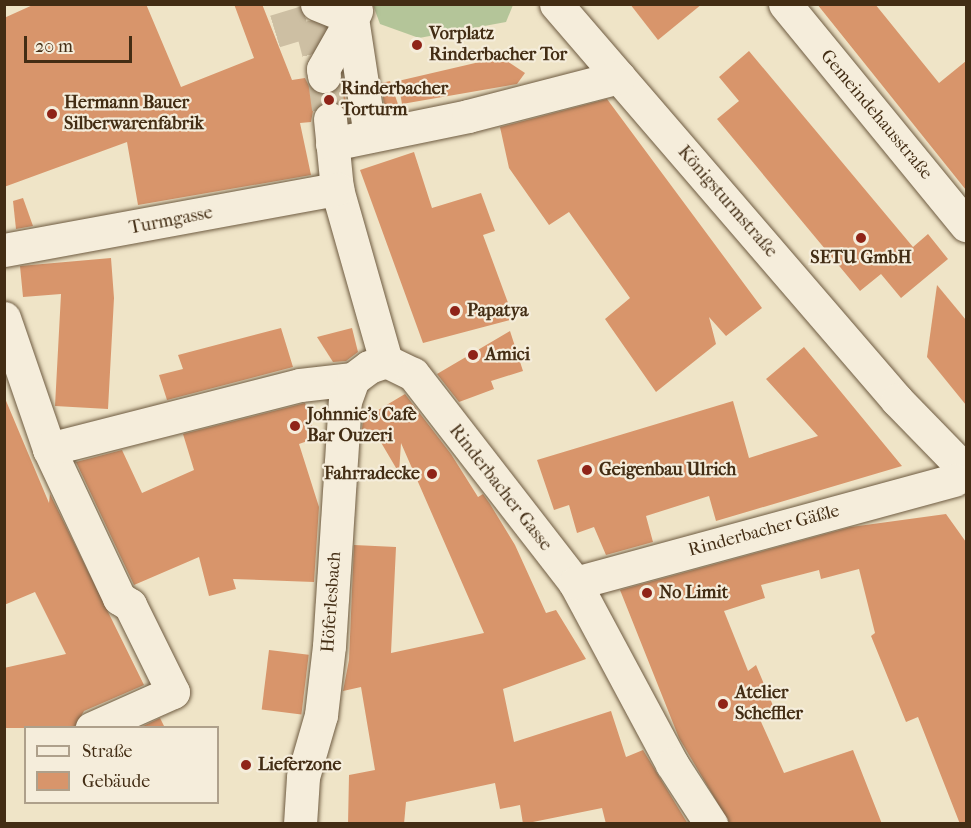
<!DOCTYPE html>
<html>
<head>
<meta charset="utf-8">
<style>
	body { margin:0 }
	#map { position:relative; width:971px; height:828px; overflow:hidden; background:#efe4c7; font-family:"IM FELL French Canon",serif }
	div>[style] { position:absolute }
	.green>* { inset:0; background:#b4c599 }
	.building>* { inset:0; background:#d8956b; transform-origin:0 0 }
	.minor-tunnel>* { height:33px; margin-top:-16.5px; transform-origin:0; background:repeating-linear-gradient(90deg,#cdbfa3 0 33px,transparent 0 49px) }
	.roads { filter:drop-shadow(0 0 2px #6e5b41) drop-shadow(0 0 2px #6e5b41) }
	.minor>* { height:33px; margin:-16.5px; padding:0 16.5px; transform-origin:16.5px; border-radius:16.5px; background:#f5eddb }
	.dots>* { width:16px; height:16px; translate:-50% -50%; box-sizing:border-box; border:3px solid #f5eddb; border-radius:50% }
	span { translate:-50% -50%; white-space:nowrap; text-align:center; line-height:1.15; -webkit-text-stroke:4.5px #f5eddb; paint-order:stroke }
	.poi-label { font-size:18px; color:#432d14; font-weight:700 }
	.left { translate:0 -50%; text-align:left }
	.right { translate:-100% -50%; text-align:right }
	.street-label { font-size:18px; color:#432d14 }
	.frame { position:absolute; inset:0; border:6px solid #432d14; pointer-events:none }
	.legend { position:absolute; left:24px; top:726px; width:195px; height:78px; box-sizing:border-box; background:#f5eddb; border:2px solid #aea08b; margin:0; padding:8px 10px; list-style:none; font-size:18px; color:#432d14 }
	.legend li { display:flex; align-items:center; gap:12px; height:30px }
	.legend b { width:30px; border:2px solid #aea08b }
	.scale { position:absolute; left:24px; top:36px; width:108px; height:27px; box-sizing:border-box; border:3px solid #432d14; border-top:0; padding-left:8px; font-size:18px; line-height:21px; white-space:nowrap; color:#432d14; -webkit-text-stroke:4px #f5eddb; paint-order:stroke }
</style>
</head>
<body>
<div id="map">
	<div class="green">
		<div style="clip-path:polygon(373px 5px,373px 4px,513px 5px,506px 22px,419px 38px,380px 24px)"></div>
	</div>
	<div class="building">
		<div style="clip-path:polygon(35px 4px,146px 4px,181px 87px,254px 58px,234px 4px,262px 4px,292px 80px,305px 78px,310px 88px,326px 95px,336px 90px,342px 78px,348px 115px,338px 102px,328px 100px,313px 111px,311px 122px,300px 123px,311px 175px,138px 205px,127px 142px,4px 187px,4px 18px)"></div>
		<div style="clip-path:polygon(630px 4px,702px 4px,658px 40px)"></div>
		<div style="clip-path:polygon(817px 4px,875px 4px,939px 83px,966px 61px,966px 190px)"></div>
		<div style="clip-path:polygon(749px 51px,913px 247px,928px 234px,948px 259px,901px 298px,881px 274px,860px 291px,717px 119px,739px 101px,719px 77px)"></div>
		<div style="clip-path:polygon(501px 57px,525px 73px,517px 84px,402px 104px,398px 81px)"></div>
		<div style="clip-path:polygon(390px 81px,400px 110px,385px 112px,381px 83px)"></div>
		<div style="clip-path:polygon(607px 99px,762px 308px,726px 336px,709px 317px,716px 344px,656px 392px,605px 319px,630px 298px,569px 212px,549px 225px,509px 168px,500px 127px)"></div>
		<div style="clip-path:polygon(414px 152px,432px 208px,481px 193px,495px 231px,483px 235px,514px 319px,423px 343px,360px 170px)"></div>
		<div style="clip-path:polygon(23px 198px,33px 226px,16px 229px,13px 201px)"></div>
		<div style="clip-path:polygon(111px 258px,114px 298px,108px 409px,55px 406px,61px 294px,23px 297px,20px 266px)"></div>
		<div style="clip-path:polygon(937px 285px,966px 320px,966px 405px,927px 357px)"></div>
		<div style="clip-path:polygon(281px 328px,293px 367px,167px 400px,159px 375px,183px 369px,178px 355px)"></div>
		<div style="clip-path:polygon(352px 328px,358px 352px,346px 361px,333px 362px,317px 337px)"></div>
		<div style="clip-path:polygon(510px 331px,523px 371px,491px 381px,494px 389px,459px 402px,437px 374px)"></div>
		<div style="clip-path:polygon(804px 347px,902px 466px,716px 521px,709px 496px,646px 516px,653px 542px,606px 555px,594px 527px,577px 533px,569px 505px,554px 510px,537px 460px,733px 401px,749px 458px,818px 436px,766px 379px)"></div>
		<div style="clip-path:polygon(405px 394px,451px 454px,478px 497px,483px 494px,490px 504px,515px 545px,546px 613px,556px 610px,586px 659px,503px 689px,514px 742px,611px 711px,626px 757px,643px 750px,688px 824px,606px 824px,602px 808px,523px 824px,520px 805px,500px 809px,495px 783px,406px 802px,404px 824px,348px 824px,349px 775px,375px 770px,361px 687px,343px 691px,349px 660px,354px 545px,396px 547px,391px 653px,484px 633px,401px 443px,399px 473px,376px 434px,361px 439px,363px 419px)"></div>
		<div style="clip-path:polygon(4px 396px,49px 503px,50px 494px,144px 685px,84px 711px,74px 728px,4px 728px,4px 668px,66px 654px,35px 592px,4px 605px)"></div>
		<div style="clip-path:polygon(305px 403px,316px 438px,299px 444px,319px 507px,314px 582px,233px 579px,236px 589px,209px 596px,199px 557px,134px 585px,76px 462px,122px 450px,142px 493px,194px 470px,183px 434px)"></div>
		<div style="clip-path:polygon(946px 514px,966px 542px,966px 824px,960px 824px,918px 717px,906px 722px,871px 636px,875px 633px,859px 569px,821px 579px,819px 570px,761px 585px,765px 598px,724px 611px,748px 671px,756px 665px,774px 708px,758px 715px,784px 773px,853px 750px,882px 824px,730px 824px,679px 738px,620px 590px,851px 527px)"></div>
		<div style="left:269px;top:650px;width:40px;height:60px;rotate:7deg"></div>
		<div style="clip-path:polygon(160px 718px,165px 728px,139px 728px)"></div>
	</div>
	<div class="minor-tunnel">
		<div style="left:275px;top:31px;width:37px;rotate:-17deg"></div>
		<div style="left:310px;top:20px;width:51px;rotate:75.1deg"></div>
		<div style="left:324px;top:76px;width:43px;rotate:82.1deg"></div>
	</div>
	<div class="roads">
		<div class="minor">
			<div style="left:317px;top:4px;width:38px;rotate:22deg"></div>
			<div style="left:556px;top:4px;width:523px;rotate:49.27deg"></div>
			<div style="left:897px;top:400px;width:99px;rotate:45.8deg"></div>
			<div style="left:785px;top:4px;width:286px;rotate:50.7deg"></div>
			<div style="left:352px;top:18px;width:119px;rotate:81.3deg"></div>
			<div style="left:324px;top:76px;width:7px;rotate:-98deg"></div>
			<div style="left:323px;top:69px;width:67px;rotate:-60.4deg"></div>
			<div style="left:330px;top:119px;width:70px;rotate:84.3deg"></div>
			<div style="left:337px;top:189px;width:179px;rotate:74.1deg"></div>
			<div style="left:332px;top:144px;width:139px;rotate:-11.6deg"></div>
			<div style="left:468px;top:116px;width:156px;rotate:-14.5deg"></div>
			<div style="left:4px;top:250px;width:339px;rotate:-10.4deg"></div>
			<div style="left:4px;top:318px;width:139px;rotate:71deg"></div>
			<div style="left:49px;top:449px;width:165px;rotate:64.8deg"></div>
			<div style="left:119px;top:598px;width:13px;rotate:32deg"></div>
			<div style="left:130px;top:605px;width:97px;rotate:63.7deg"></div>
			<div style="left:173px;top:692px;width:89px;rotate:156deg"></div>
			<div style="left:386px;top:361px;width:30px;rotate:26deg"></div>
			<div style="left:413px;top:374px;width:264px;rotate:52.2deg"></div>
			<div style="left:575px;top:583px;width:205px;rotate:61.8deg"></div>
			<div style="left:672px;top:764px;width:72px;rotate:57deg"></div>
			<div style="left:49px;top:449px;width:259px;rotate:-14.3deg"></div>
			<div style="left:300px;top:385px;width:53px;rotate:-6.5deg"></div>
			<div style="left:575px;top:583px;width:393px;rotate:-15.2deg"></div>
			<div style="left:300px;top:824px;width:47px;rotate:-86.3deg"></div>
			<div style="left:303px;top:777px;width:65px;rotate:-73.8deg"></div>
			<div style="left:321px;top:715px;width:69px;rotate:-83.4deg"></div>
			<div style="left:329px;top:646px;width:246px;rotate:-86.3deg"></div>
			<div style="left:345px;top:401px;width:23px;rotate:-70deg"></div>
			<div style="left:353px;top:379px;width:20px;rotate:-37deg"></div>
			<div style="left:369px;top:367px;width:18px;rotate:-19deg"></div>
		</div>
	</div>
	<div class="dots">
		<div style="left:417px;top:45px;background:#8f2418"></div>
		<div style="left:329px;top:100px;background:#8f2418"></div>
		<div style="left:52px;top:114px;background:#8f2418"></div>
		<div style="left:861px;top:238px;background:#8f2418"></div>
		<div style="left:455px;top:311px;background:#8f2418"></div>
		<div style="left:473px;top:355px;background:#8f2418"></div>
		<div style="left:295px;top:426px;background:#8f2418"></div>
		<div style="left:587px;top:470px;background:#8f2418"></div>
		<div style="left:432px;top:474px;background:#8f2418"></div>
		<div style="left:647px;top:593px;background:#8f2418"></div>
		<div style="left:723px;top:704px;background:#8f2418"></div>
		<div style="left:246px;top:765px;background:#8f2418"></div>
	</div>
	<div class="poi-label">
		<span class="left" style="left:429px;top:45px">Vorplatz<br>Rinderbacher Tor</span>
		<span class="left" style="left:341px;top:100px">Rinderbacher<br>Torturm</span>
		<span class="left" style="left:64px;top:114px">Hermann Bauer<br>Silberwarenfabrik</span>
		<span style="left:861px;top:258px">SETU GmbH</span>
		<span class="left" style="left:467px;top:311px">Papatya</span>
		<span class="left" style="left:485px;top:355px">Amici</span>
		<span class="left" style="left:307px;top:426px">Johnnie's Cafè<br>Bar Ouzeri</span>
		<span class="left" style="left:599px;top:470px">Geigenbau Ulrich</span>
		<span class="right" style="left:420px;top:474px">Fahrradecke</span>
		<span class="left" style="left:659px;top:593px">No Limit</span>
		<span class="left" style="left:735px;top:704px">Atelier<br>Scheffler</span>
		<span class="left" style="left:258px;top:765px">Lieferzone</span>
	</div>
	<div class="street-label">
		<span style="left:876px;top:115px;rotate:50deg">Gemeindehausstraße</span>
		<span style="left:727px;top:202px;rotate:49deg">Königsturmstraße</span>
		<span style="left:171px;top:221px;rotate:-11deg">Turmgasse</span>
		<span style="left:500px;top:488px;rotate:52deg">Rinderbacher Gasse</span>
		<span style="left:764px;top:531px;rotate:-15deg">Rinderbacher Gäßle</span>
		<span style="left:332px;top:602px;rotate:-86deg">Höferlesbach</span>
	</div>
	<div class="frame"></div>
	<ul class="legend">
	<li><b style="height:8px;background:#f5eddb"></b>Straße</li>
	<li><b style="height:16px;background:#d8956b"></b>Gebäude</li>
	</ul>
	<div class="scale">20 m</div>
</div>
</body>
</html>
